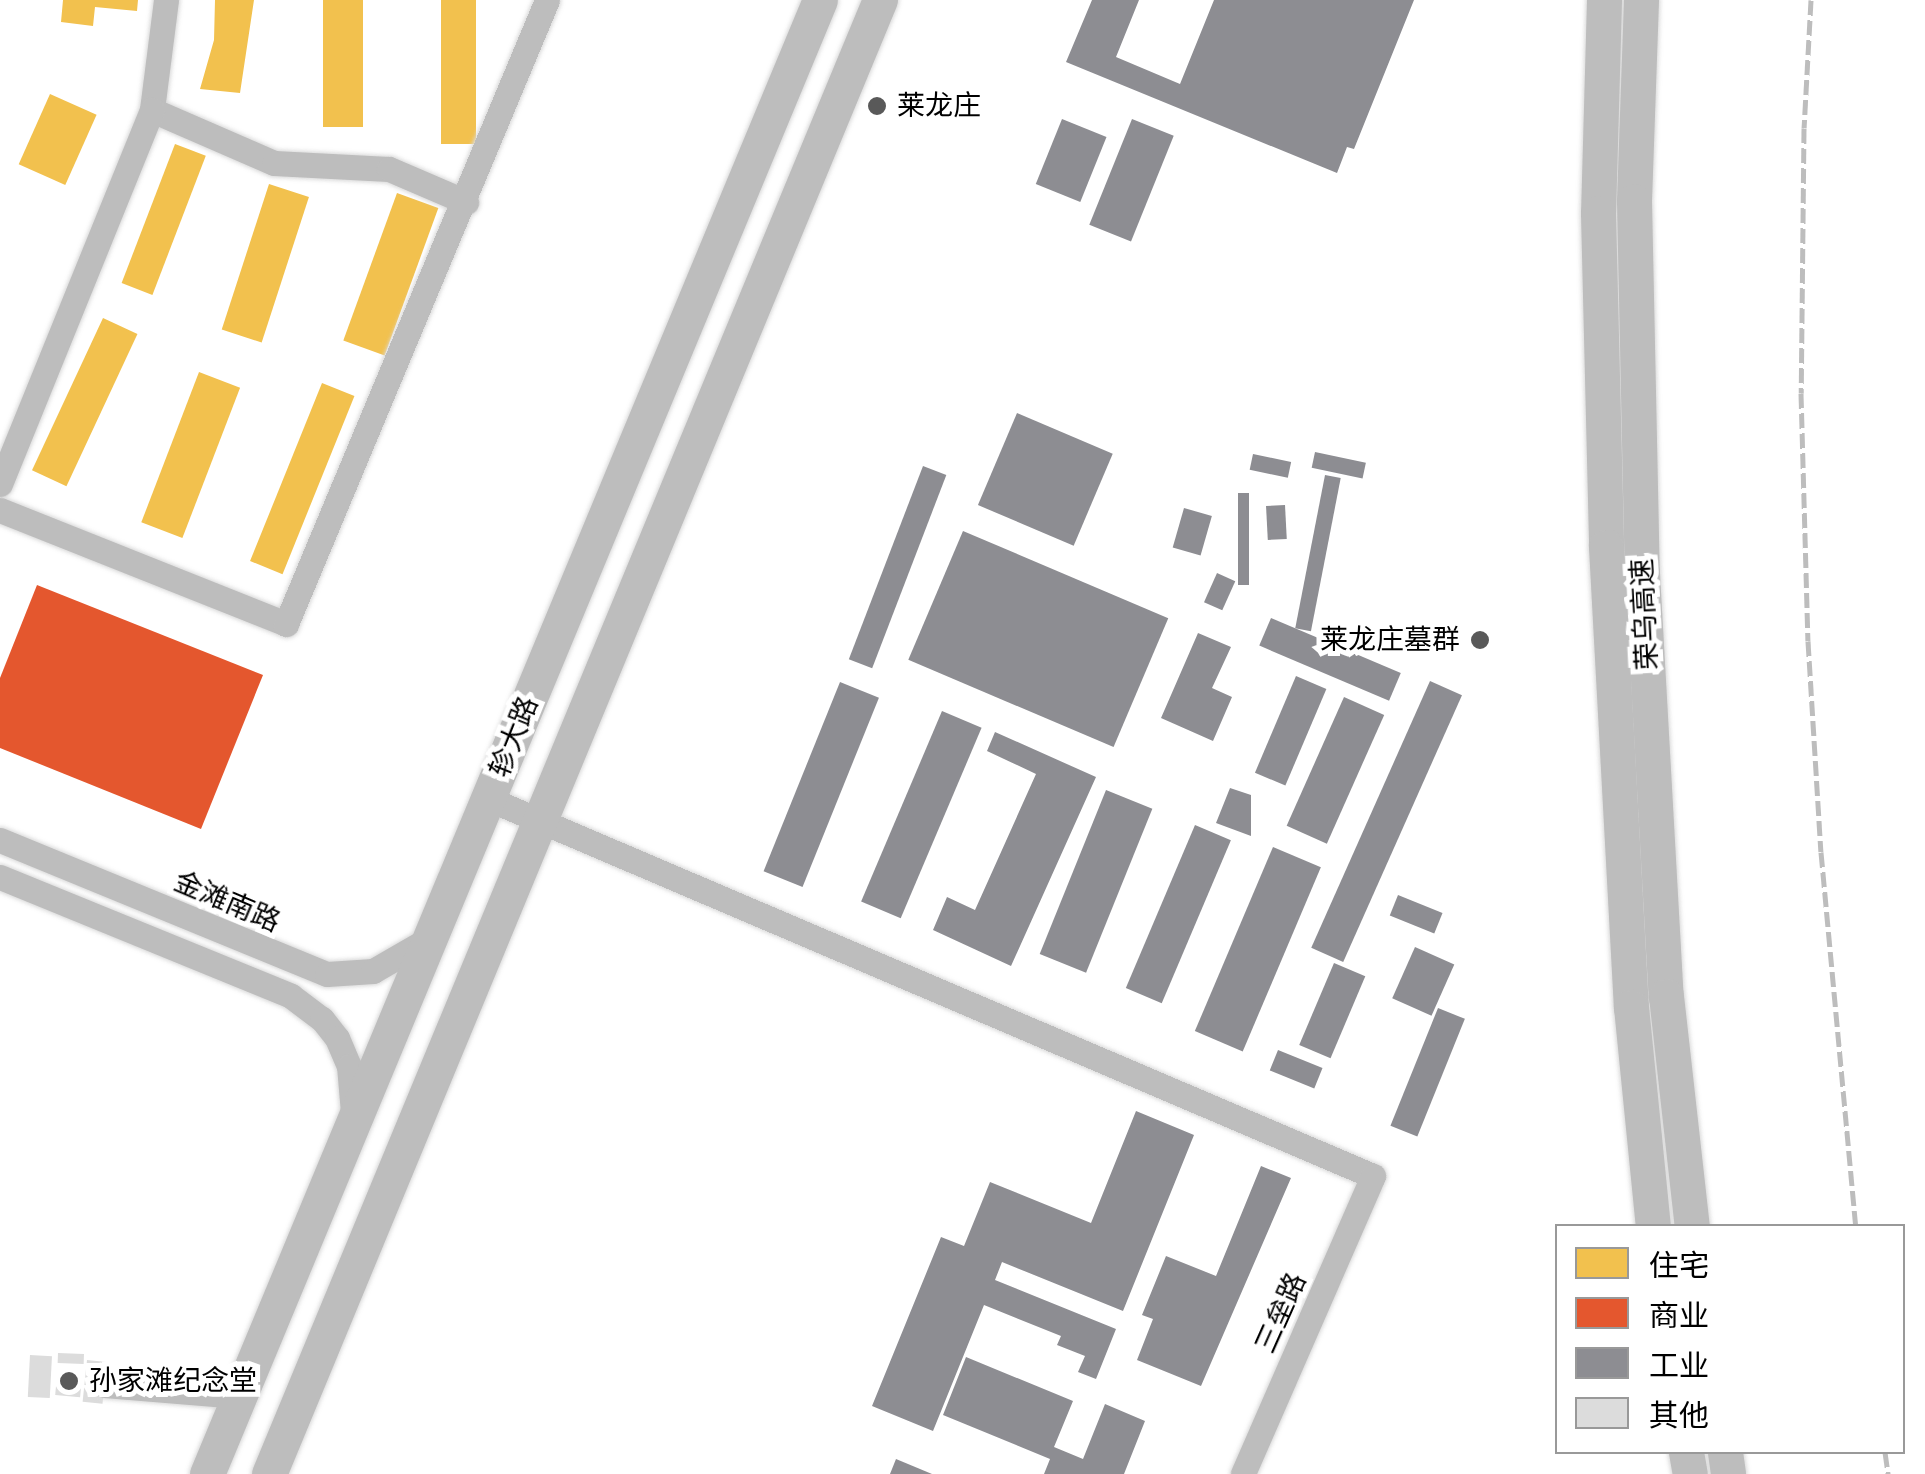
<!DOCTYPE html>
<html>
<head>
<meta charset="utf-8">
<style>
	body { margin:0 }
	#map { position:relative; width:1925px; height:1474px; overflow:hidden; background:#fff; font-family:Roboto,"Noto Sans SC",sans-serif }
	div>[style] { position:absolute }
	.homes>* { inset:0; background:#f2c14e; transform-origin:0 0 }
	.shops>* { inset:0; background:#e4572e }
	.industry>* { inset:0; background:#8d8d92; transform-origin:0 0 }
	.building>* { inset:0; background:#dcdcdc; transform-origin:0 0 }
	.roads { filter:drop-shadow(0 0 2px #dbdbdb) drop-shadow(0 0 2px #dbdbdb) }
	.minor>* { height:25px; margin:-12.5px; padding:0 12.5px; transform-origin:12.5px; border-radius:12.5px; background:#bdbdbd }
	.highway>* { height:35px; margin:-17.5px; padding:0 17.5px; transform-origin:17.5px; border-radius:17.5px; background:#bdbdbd }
	.rail>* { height:5px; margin-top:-2.5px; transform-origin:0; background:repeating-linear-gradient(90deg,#bdbdbd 0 15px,transparent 0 20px) }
	.dots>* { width:28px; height:28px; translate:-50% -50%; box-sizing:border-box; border:5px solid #fff; border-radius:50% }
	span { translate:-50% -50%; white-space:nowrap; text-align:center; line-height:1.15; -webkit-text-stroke:10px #fff; paint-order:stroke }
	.poi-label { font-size:28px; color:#000 }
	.left { translate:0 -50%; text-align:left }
	.right { translate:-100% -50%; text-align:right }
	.street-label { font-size:28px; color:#000 }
	.legend { position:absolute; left:1555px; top:1224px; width:350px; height:230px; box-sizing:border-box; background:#fff; border:2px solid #999; margin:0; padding:12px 18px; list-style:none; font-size:30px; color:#000 }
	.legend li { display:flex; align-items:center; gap:20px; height:50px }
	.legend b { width:50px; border:2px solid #999 }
</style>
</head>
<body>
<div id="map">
	<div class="homes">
		<div style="clip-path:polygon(63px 0,138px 0,137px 11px,95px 7px,93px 26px,61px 22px)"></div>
		<div style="clip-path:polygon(215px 0,254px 0,240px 93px,200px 89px,214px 40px)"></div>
		<div style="left:323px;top:0;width:40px;height:127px"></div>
		<div style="left:441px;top:0;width:35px;height:144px"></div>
		<div style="left:50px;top:94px;width:51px;height:77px;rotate:24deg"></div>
		<div style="left:175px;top:144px;width:33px;height:149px;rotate:21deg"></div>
		<div style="left:269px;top:184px;width:42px;height:153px;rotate:18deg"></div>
		<div style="left:397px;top:193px;width:44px;height:157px;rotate:20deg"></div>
		<div style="left:103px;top:318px;width:38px;height:168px;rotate:25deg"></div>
		<div style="left:199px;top:372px;width:44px;height:161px;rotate:21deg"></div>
		<div style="left:322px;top:383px;width:35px;height:192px;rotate:22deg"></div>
	</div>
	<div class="shops">
		<div style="clip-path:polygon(37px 585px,263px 675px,201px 829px,0 748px,0 678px)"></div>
	</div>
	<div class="industry">
		<div style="clip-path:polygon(1092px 0,1139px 0,1116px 57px,1180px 84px,1214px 0,1414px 0,1354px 149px,1347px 147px,1337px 173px,1066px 62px)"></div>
		<div style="left:1062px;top:119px;width:48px;height:70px;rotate:22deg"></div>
		<div style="left:1132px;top:119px;width:45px;height:114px;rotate:22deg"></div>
		<div style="left:1017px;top:413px;width:104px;height:100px;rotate:23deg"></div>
		<div style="left:1315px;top:452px;width:52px;height:16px;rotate:12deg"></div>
		<div style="left:1253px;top:454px;width:39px;height:16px;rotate:12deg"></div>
		<div style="left:923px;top:466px;width:25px;height:207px;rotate:21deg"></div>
		<div style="left:1325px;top:475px;width:16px;height:156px;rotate:11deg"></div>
		<div style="left:1238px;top:493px;width:11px;height:92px"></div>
		<div style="left:1285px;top:505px;width:34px;height:19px;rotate:87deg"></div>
		<div style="left:1184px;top:508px;width:29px;height:41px;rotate:16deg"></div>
		<div style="left:963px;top:531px;width:223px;height:140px;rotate:23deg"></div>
		<div style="left:1217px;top:573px;width:20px;height:32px;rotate:24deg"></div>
		<div style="left:1271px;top:618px;width:141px;height:30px;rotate:23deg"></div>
		<div style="clip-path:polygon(1198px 633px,1231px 647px,1212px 688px,1232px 697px,1213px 741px,1161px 718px)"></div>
		<div style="left:1296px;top:676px;width:33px;height:105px;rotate:23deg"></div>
		<div style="left:1430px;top:681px;width:35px;height:292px;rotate:24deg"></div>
		<div style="left:840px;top:682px;width:42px;height:204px;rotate:22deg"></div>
		<div style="left:1344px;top:697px;width:44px;height:141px;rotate:24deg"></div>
		<div style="left:942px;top:711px;width:43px;height:207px;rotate:23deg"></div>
		<div style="clip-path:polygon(995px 732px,1096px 777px,1011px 966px,933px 930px,947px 897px,975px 910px,1036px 774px,987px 751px)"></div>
		<div style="clip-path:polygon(1230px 788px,1251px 795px,1251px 836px,1216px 823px)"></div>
		<div style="left:1106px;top:790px;width:50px;height:177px;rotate:22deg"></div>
		<div style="left:1195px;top:825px;width:39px;height:177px;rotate:23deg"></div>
		<div style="left:1273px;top:847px;width:52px;height:200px;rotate:23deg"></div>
		<div style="left:1398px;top:895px;width:48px;height:22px;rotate:22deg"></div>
		<div style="left:1415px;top:947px;width:43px;height:56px;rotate:24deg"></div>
		<div style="left:1334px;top:963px;width:34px;height:89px;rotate:23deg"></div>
		<div style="left:1438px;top:1008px;width:29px;height:127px;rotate:22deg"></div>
		<div style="left:1278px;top:1050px;width:48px;height:22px;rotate:22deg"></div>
		<div style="clip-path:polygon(1136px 1111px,1194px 1135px,1123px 1311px,1002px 1262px,995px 1280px,1116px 1329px,1096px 1379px,1078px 1372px,1085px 1356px,1057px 1345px,1061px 1336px,984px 1305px,933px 1431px,872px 1406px,941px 1237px,964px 1246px,990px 1182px,1091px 1223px)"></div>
		<div style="clip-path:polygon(1261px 1166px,1291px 1178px,1201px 1386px,1137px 1360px,1153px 1319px,1142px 1315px,1166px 1256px,1216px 1276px)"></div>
		<div style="clip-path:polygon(966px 1357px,1073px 1401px,1054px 1447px,1083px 1459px,1105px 1404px,1145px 1421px,1124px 1474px,1044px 1474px,1050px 1459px,943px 1415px)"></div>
		<div style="clip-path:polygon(896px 1459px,932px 1474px,890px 1474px)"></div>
	</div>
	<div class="building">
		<div style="left:58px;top:1353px;width:26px;height:10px;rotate:2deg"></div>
		<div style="left:30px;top:1355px;width:22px;height:42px;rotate:3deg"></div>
		<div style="left:87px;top:1360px;width:20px;height:42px;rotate:6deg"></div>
		<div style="left:56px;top:1386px;width:25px;height:9px;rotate:5deg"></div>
	</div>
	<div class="roads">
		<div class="minor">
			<div style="left:166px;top:0;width:111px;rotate:97.3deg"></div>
			<div style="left:152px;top:110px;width:133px;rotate:23.5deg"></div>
			<div style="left:274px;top:163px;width:115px;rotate:3deg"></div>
			<div style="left:389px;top:169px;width:84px;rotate:23.2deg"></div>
			<div style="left:0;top:484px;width:404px;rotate:-67.9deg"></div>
			<div style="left:0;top:510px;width:308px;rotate:21.7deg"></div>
			<div style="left:286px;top:624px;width:676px;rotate:-67.3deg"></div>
			<div style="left:489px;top:799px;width:961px;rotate:23.1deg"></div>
			<div style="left:1373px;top:1176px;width:325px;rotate:113.6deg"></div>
			<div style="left:0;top:840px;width:353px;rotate:22.3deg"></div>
			<div style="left:327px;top:974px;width:46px;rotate:-3.7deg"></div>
			<div style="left:373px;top:971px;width:68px;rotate:-30deg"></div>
			<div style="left:0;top:877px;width:314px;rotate:22.2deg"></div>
			<div style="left:291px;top:996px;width:39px;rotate:37deg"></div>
			<div style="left:322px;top:1019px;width:24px;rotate:52deg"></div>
			<div style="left:337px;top:1038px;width:30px;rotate:67deg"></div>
			<div style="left:349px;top:1066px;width:47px;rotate:85.1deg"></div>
			<div style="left:105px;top:1385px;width:134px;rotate:4.7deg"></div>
		</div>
		<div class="highway">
			<div style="left:1604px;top:0;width:213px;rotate:91.6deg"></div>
			<div style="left:1598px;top:213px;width:334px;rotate:88.6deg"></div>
			<div style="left:1606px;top:547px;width:461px;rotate:86.9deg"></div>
			<div style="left:1631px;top:1007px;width:220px;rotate:84.3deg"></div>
			<div style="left:1641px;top:0;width:201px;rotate:92deg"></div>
			<div style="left:1634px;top:201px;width:372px;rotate:88.8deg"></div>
			<div style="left:1642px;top:573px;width:424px;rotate:86.8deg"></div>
			<div style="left:1666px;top:996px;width:231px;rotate:83.6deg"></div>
			<div style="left:1686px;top:1452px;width:22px;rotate:80deg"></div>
			<div style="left:1725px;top:1452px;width:22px;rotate:82deg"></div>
			<div style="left:207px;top:1474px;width:1596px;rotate:-67.42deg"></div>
			<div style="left:269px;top:1474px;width:1596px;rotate:-67.49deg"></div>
		</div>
	</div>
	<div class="rail">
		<div style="left:1811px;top:0;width:128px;rotate:93.1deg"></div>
		<div style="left:1804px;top:128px;width:265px;rotate:90.6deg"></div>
		<div style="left:1801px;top:393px;width:248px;rotate:88.4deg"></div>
		<div style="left:1808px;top:641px;width:211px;rotate:86.5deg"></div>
		<div style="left:1821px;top:852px;width:376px;rotate:84.7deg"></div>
		<div style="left:1885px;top:1452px;width:22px;rotate:82deg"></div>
	</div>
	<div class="dots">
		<div style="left:877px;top:106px;background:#595959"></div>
		<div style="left:1480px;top:640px;background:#595959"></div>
		<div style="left:69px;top:1381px;background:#595959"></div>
	</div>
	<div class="poi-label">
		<span class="left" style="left:897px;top:106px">莱龙庄</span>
		<span class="right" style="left:1460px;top:640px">莱龙庄墓群</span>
		<span class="left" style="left:89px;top:1381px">孙家滩纪念堂</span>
	</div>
	<div class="street-label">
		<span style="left:1645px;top:614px;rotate:-93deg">荣乌高速</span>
		<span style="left:514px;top:737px;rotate:-68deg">轸大路</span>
		<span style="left:227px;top:902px;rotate:23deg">金滩南路</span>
		<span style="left:1281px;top:1313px;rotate:-66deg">三垒路</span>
	</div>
	<ul class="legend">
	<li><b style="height:28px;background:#f2c14e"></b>住宅</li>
	<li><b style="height:28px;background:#e4572e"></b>商业</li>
	<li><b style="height:28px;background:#8d8d92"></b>工业</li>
	<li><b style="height:28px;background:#dcdcdc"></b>其他</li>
	</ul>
</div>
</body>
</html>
